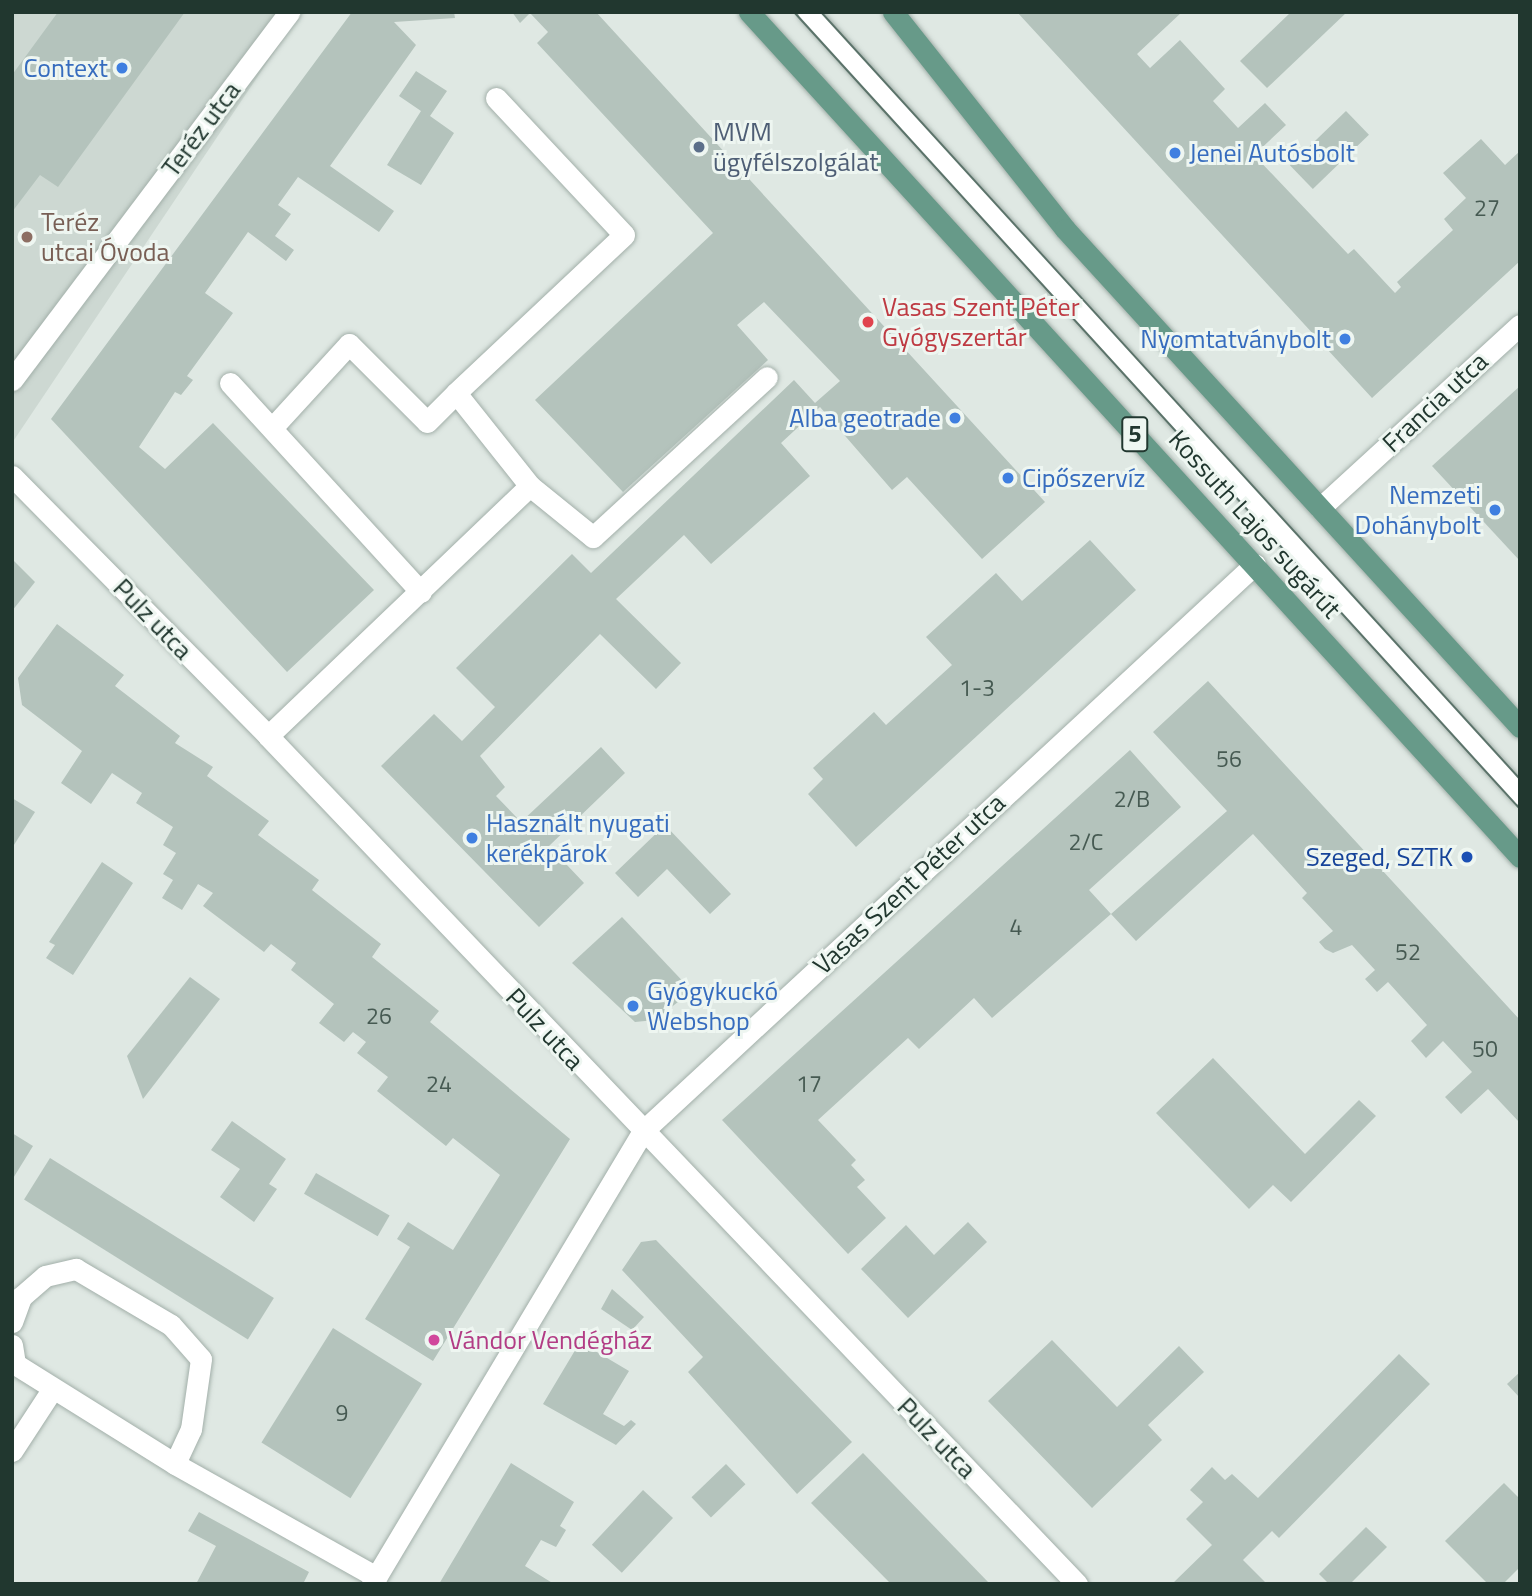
<!DOCTYPE html>
<html>
<head>
<meta charset="utf-8">
<style>
	body { margin:0 }
	#map { position:relative; width:1532px; height:1596px; overflow:hidden; background:#dfe8e3; font-family:"Titillium Web",sans-serif }
	div>[style] { position:absolute }
	.built>* { inset:0; background:#cdd8d2 }
	.building>* { inset:0; background:#b4c3bc; transform-origin:0 0 }
	.roads { filter:drop-shadow(0 0 2px #a2afa9) drop-shadow(0 0 2px #a2afa9) }
	.lane>* { height:21px; margin:-10.5px; padding:0 10.5px; transform-origin:10.5px; border-radius:10.5px; background:#fff }
	.street>* { height:21px; margin:-10.5px; padding:0 10.5px; transform-origin:10.5px; border-radius:10.5px; background:#fff }
	.primary>* { height:21px; margin:-10.5px; padding:0 10.5px; transform-origin:10.5px; border-radius:10.5px; background:#679a89 }
	.tram>* { height:2px; margin:-1px; padding:0 1px; transform-origin:1px; border-radius:1px; background:#5b736a }
	.dots>* { width:19px; height:19px; translate:-50% -50%; box-sizing:border-box; border:4px solid #eef6f1; border-radius:50% }
	span { translate:-50% -50%; white-space:nowrap; text-align:center; line-height:1.15; -webkit-text-stroke:6px #eef6f1; paint-order:stroke }
	.number-label { font-size:23px; color:#465a52 }
	.number-label span { -webkit-text-stroke-width:0 }
	.shield-label span { padding:2px 5px; background:#eef6f1; border:2px solid; border-radius:5px; -webkit-text-stroke-width:0 }
	.shield-label { font-size:24px; color:#21372f; font-weight:700 }
	.shop-label { font-size:26px; color:#366cbe }
	.right { translate:-100% -50%; text-align:right }
	.left { translate:0 -50%; text-align:left }
	.street-label { font-size:26px; color:#21372f }
	.service-label { font-size:26px; color:#4e5e75 }
	.education-label { font-size:26px; color:#785e54 }
	.health-label { font-size:26px; color:#be3a42 }
	.transit-label { font-size:26px; color:#164399 }
	.hotel-label { font-size:26px; color:#b23c85 }
	.frame { position:absolute; inset:0; border:14px solid #21372f; pointer-events:none }
</style>
</head>
<body>
<div id="map">
	<div class="built">
		<div style="clip-path:polygon(12px 12px,301px 12px,12px 443px)"></div>
	</div>
	<div class="building">
		<div style="clip-path:polygon(58px 12px,185px 12px,58px 187px,40px 175px,12px 212px,12px 75px)"></div>
		<div style="clip-path:polygon(352px 12px,454px 12px,455px 18px,394px 22px,416px 45px,330px 166px,394px 211px,379px 232px,298px 177px,278px 205px,291px 214px,275px 236px,294px 250px,286px 261px,248px 232px,205px 293px,233px 313px,187px 376px,193px 380px,181px 395px,175px 392px,139px 447px,165px 469px,213px 423px,374px 590px,287px 672px,51px 419px)"></div>
		<div style="clip-path:polygon(512px 12px,596px 12px,1045px 502px,982px 559px,907px 477px,892px 490px,820px 407px,781px 443px,810px 476px,711px 564px,684px 535px,616px 599px,681px 663px,656px 689px,600px 634px,480px 756px,505px 787px,496px 796px,521px 822px,601px 747px,625px 773px,549px 846px,584px 883px,539px 927px,381px 766px,434px 714px,462px 741px,495px 707px,456px 668px,572px 554px,591px 573px,794px 380px,815px 403px,840px 381px,764px 302px,737px 325px,768px 360px,623px 492px,535px 400px,713px 233px,537px 43px,548px 32px,530px 13px,520px 23px)"></div>
		<div style="clip-path:polygon(1017px 12px,1182px 12px,1137px 54px,1150px 68px,1180px 40px,1225px 89px,1213px 101px,1238px 128px,1265px 103px,1286px 125px,1254px 155px,1348px 254px,1354px 249px,1395px 293px,1401px 287px,1397px 282px,1453px 230px,1444px 219px,1466px 198px,1443px 173px,1481px 139px,1505px 165px,1520px 151px,1520px 261px,1372px 398px)"></div>
		<div style="clip-path:polygon(1291px 12px,1347px 12px,1267px 88px,1240px 61px)"></div>
		<div style="clip-path:polygon(416px 71px,447px 91px,430px 116px,454px 133px,421px 185px,387px 165px,421px 111px,399px 96px)"></div>
		<div style="left:1346px;top:111px;width:33px;height:78px;rotate:46deg"></div>
		<div style="clip-path:polygon(1520px 386px,1520px 561px,1432px 466px)"></div>
		<div style="clip-path:polygon(1090px 540px,1136px 590px,856px 847px,808px 794px,823px 779px,813px 768px,874px 712px,886px 725px,952px 665px,926px 637px,996px 573px,1022px 601px)"></div>
		<div style="clip-path:polygon(12px 559px,35px 582px,12px 611px)"></div>
		<div style="clip-path:polygon(57px 624px,124px 675px,115px 686px,180px 736px,175px 743px,213px 767px,207px 776px,269px 821px,258px 835px,319px 880px,312px 890px,381px 944px,372px 957px,439px 1011px,430px 1022px,570px 1139px,433px 1361px,365px 1319px,410px 1247px,397px 1239px,408px 1222px,453px 1250px,500px 1175px,453px 1138px,446px 1146px,377px 1091px,388px 1077px,357px 1053px,366px 1042px,353px 1032px,344px 1042px,319px 1023px,334px 1004px,291px 970px,296px 963px,271px 944px,264px 952px,203px 906px,213px 893px,198px 884px,182px 910px,162px 898px,173px 880px,163px 874px,176px 853px,163px 845px,173px 827px,136px 803px,142px 793px,112px 773px,91px 804px,61px 783px,82px 751px,22px 705px,18px 678px)"></div>
		<div style="clip-path:polygon(1208px 681px,1520px 1020px,1520px 1123px,1488px 1089px,1461px 1114px,1445px 1097px,1472px 1072px,1443px 1041px,1426px 1058px,1411px 1041px,1427px 1025px,1388px 982px,1377px 992px,1365px 979px,1375px 970px,1352px 945px,1333px 953px,1325px 949px,1319px 942px,1333px 931px,1302px 898px,1307px 893px,1253px 834px,1136px 941px,1111px 914px,1227px 811px,1153px 732px)"></div>
		<div style="clip-path:polygon(1130px 750px,1181px 807px,1089px 890px,1111px 914px,992px 1018px,974px 998px,919px 1049px,908px 1038px,818px 1120px,856px 1160px,851px 1165px,865px 1180px,857px 1187px,886px 1218px,848px 1254px,722px 1120px)"></div>
		<div style="clip-path:polygon(12px 798px,35px 812px,12px 848px)"></div>
		<div style="clip-path:polygon(665px 825px,731px 894px,710px 914px,667px 869px,638px 897px,615px 873px)"></div>
		<div style="clip-path:polygon(102px 862px,133px 883px,73px 975px,46px 958px,55px 945px,49px 942px)"></div>
		<div style="clip-path:polygon(622px 917px,692px 991px,655px 1020px,635px 1022px,572px 963px)"></div>
		<div style="clip-path:polygon(190px 977px,220px 999px,143px 1099px,127px 1056px)"></div>
		<div style="clip-path:polygon(1213px 1058px,1305px 1154px,1359px 1100px,1376px 1116px,1291px 1202px,1273px 1185px,1249px 1209px,1156px 1113px)"></div>
		<div style="clip-path:polygon(232px 1121px,286px 1159px,269px 1184px,277px 1189px,254px 1222px,220px 1197px,240px 1169px,211px 1150px)"></div>
		<div style="clip-path:polygon(12px 1133px,33px 1146px,12px 1180px)"></div>
		<div style="left:50px;top:1158px;width:264px;height:49px;rotate:32deg"></div>
		<div style="left:316px;top:1173px;width:85px;height:24px;rotate:30deg"></div>
		<div style="clip-path:polygon(968px 1222px,987px 1242px,908px 1318px,861px 1269px,906px 1225px,934px 1255px)"></div>
		<div style="clip-path:polygon(656px 1240px,852px 1442px,797px 1494px,688px 1372px,703px 1357px,622px 1270px,641px 1242px)"></div>
		<div style="clip-path:polygon(612px 1289px,644px 1317px,632px 1330px,601px 1309px)"></div>
		<div style="left:333px;top:1328px;width:105px;height:135px;rotate:32deg"></div>
		<div style="clip-path:polygon(1052px 1340px,1117px 1407px,1179px 1346px,1204px 1372px,1148px 1425px,1162px 1440px,1092px 1508px,988px 1401px)"></div>
		<div style="clip-path:polygon(580px 1342px,629px 1371px,603px 1414px,624px 1426px,631px 1420px,636px 1424px,616px 1445px,543px 1404px)"></div>
		<div style="clip-path:polygon(1399px 1354px,1430px 1384px,1279px 1538px,1272px 1531px,1243px 1560px,1267px 1584px,1172px 1584px,1212px 1545px,1186px 1519px,1203px 1502px,1190px 1490px,1212px 1467px,1225px 1480px,1232px 1474px,1258px 1498px)"></div>
		<div style="clip-path:polygon(1520px 1372px,1520px 1398px,1507px 1384px)"></div>
		<div style="clip-path:polygon(863px 1453px,990px 1584px,891px 1584px,811px 1503px)"></div>
		<div style="clip-path:polygon(511px 1463px,574px 1502px,560px 1526px,566px 1530px,556px 1547px,541px 1540px,525px 1566px,554px 1584px,439px 1584px)"></div>
		<div style="left:726px;top:1464px;width:28px;height:48px;rotate:46deg"></div>
		<div style="clip-path:polygon(1504px 1483px,1520px 1499px,1520px 1567px,1503px 1584px,1488px 1584px,1445px 1541px)"></div>
		<div style="left:643px;top:1490px;width:41px;height:75px;rotate:43deg"></div>
		<div style="clip-path:polygon(199px 1512px,309px 1572px,303px 1584px,196px 1584px,216px 1546px,188px 1531px)"></div>
		<div style="clip-path:polygon(1366px 1527px,1387px 1547px,1350px 1584px,1329px 1584px,1319px 1574px)"></div>
	</div>
	<div class="roads">
		<div class="lane">
			<div style="left:808px;top:12px;width:1058px;rotate:47.68deg"></div>
			<div style="left:496px;top:98px;width:187px;rotate:46.9deg"></div>
			<div style="left:624px;top:235px;width:231px;rotate:136.8deg"></div>
			<div style="left:456px;top:393px;width:119px;rotate:51.5deg"></div>
			<div style="left:530px;top:486px;width:81px;rotate:39deg"></div>
			<div style="left:593px;top:537px;width:236px;rotate:-42.6deg"></div>
			<div style="left:230px;top:383px;width:283px;rotate:47.6deg"></div>
			<div style="left:272px;top:428px;width:114px;rotate:-47.5deg"></div>
			<div style="left:349px;top:344px;width:110px;rotate:45deg"></div>
			<div style="left:427px;top:422px;width:41px;rotate:-45deg"></div>
			<div style="left:268px;top:736px;width:362px;rotate:-43.7deg"></div>
			<div style="left:12px;top:1322px;width:27px;rotate:-70deg"></div>
			<div style="left:21px;top:1297px;width:32px;rotate:-41deg"></div>
			<div style="left:45px;top:1276px;width:32px;rotate:-13deg"></div>
			<div style="left:76px;top:1269px;width:110px;rotate:30.5deg"></div>
			<div style="left:171px;top:1325px;width:45px;rotate:48.6deg"></div>
			<div style="left:201px;top:1359px;width:71px;rotate:98.1deg"></div>
			<div style="left:191px;top:1429px;width:38px;rotate:115deg"></div>
			<div style="left:12px;top:1345px;width:19px;rotate:81deg"></div>
			<div style="left:15px;top:1364px;width:189px;rotate:32deg"></div>
			<div style="left:175px;top:1464px;width:231px;rotate:29.3deg"></div>
			<div style="left:12px;top:1451px;width:75px;rotate:-56.9deg"></div>
		</div>
		<div class="street">
			<div style="left:12px;top:380px;width:461px;rotate:-53deg"></div>
			<div style="left:12px;top:476px;width:365px;rotate:45.4deg"></div>
			<div style="left:268px;top:736px;width:1172px;rotate:46.35deg"></div>
			<div style="left:1320px;top:508px;width:271px;rotate:-42.5deg"></div>
			<div style="left:372px;top:1584px;width:528px;rotate:-59.11deg"></div>
			<div style="left:643px;top:1131px;width:834px;rotate:-42.81deg"></div>
		</div>
		<div class="primary">
			<div style="left:749px;top:12px;width:1144px;rotate:47.62deg"></div>
			<div style="left:893px;top:12px;width:277px;rotate:51.6deg"></div>
			<div style="left:1065px;top:229px;width:675px;rotate:47.58deg"></div>
		</div>
	</div>
	<div class="tram">
		<div style="left:794px;top:12px;width:1078px;rotate:47.67deg"></div>
		<div style="left:821px;top:12px;width:1038px;rotate:47.66deg"></div>
	</div>
	<div class="dots">
		<div style="left:122px;top:68px;background:#3f7fe0"></div>
		<div style="left:699px;top:147px;background:#5c6f8a"></div>
		<div style="left:1175px;top:153px;background:#3f7fe0"></div>
		<div style="left:27px;top:237px;background:#8d6e63"></div>
		<div style="left:868px;top:322px;background:#e0444e"></div>
		<div style="left:1345px;top:339px;background:#3f7fe0"></div>
		<div style="left:955px;top:418px;background:#3f7fe0"></div>
		<div style="left:1008px;top:478px;background:#3f7fe0"></div>
		<div style="left:1495px;top:510px;background:#3f7fe0"></div>
		<div style="left:472px;top:838px;background:#3f7fe0"></div>
		<div style="left:1467px;top:857px;background:#1a4fb4"></div>
		<div style="left:633px;top:1006px;background:#3f7fe0"></div>
		<div style="left:434px;top:1340px;background:#d1479c"></div>
	</div>
	<div class="number-label">
		<span style="left:1487px;top:208px">27</span>
		<span style="left:977px;top:688px">1-3</span>
		<span style="left:1229px;top:759px">56</span>
		<span style="left:1132px;top:799px">2/B</span>
		<span style="left:1086px;top:842px">2/C</span>
		<span style="left:1016px;top:927px">4</span>
		<span style="left:1408px;top:952px">52</span>
		<span style="left:379px;top:1016px">26</span>
		<span style="left:1485px;top:1049px">50</span>
		<span style="left:439px;top:1084px">24</span>
		<span style="left:809px;top:1084px">17</span>
		<span style="left:342px;top:1413px">9</span>
	</div>
	<div class="shield-label">
		<span style="left:1135px;top:434px">5</span>
	</div>
	<div class="shop-label">
		<span class="right" style="left:108px;top:68px">Context</span>
		<span class="left" style="left:1189px;top:153px">Jenei Autósbolt</span>
		<span class="right" style="left:1331px;top:339px">Nyomtatványbolt</span>
		<span class="right" style="left:941px;top:418px">Alba geotrade</span>
		<span class="left" style="left:1022px;top:478px">Cipőszervíz</span>
		<span class="right" style="left:1481px;top:510px">Nemzeti<br>Dohánybolt</span>
		<span class="left" style="left:486px;top:838px">Használt nyugati<br>kerékpárok</span>
		<span class="left" style="left:647px;top:1006px">Gyógykuckó<br>Webshop</span>
	</div>
	<div class="street-label">
		<span style="left:201px;top:129px;rotate:-53deg">Teréz utca</span>
		<span style="left:1435px;top:402px;rotate:-43deg">Francia utca</span>
		<span style="left:1255px;top:524px;rotate:48deg">Kossuth Lajos sugárút</span>
		<span style="left:153px;top:619px;rotate:46deg">Pulz utca</span>
		<span style="left:909px;top:884px;rotate:-43deg">Vasas Szent Péter utca</span>
		<span style="left:545px;top:1029px;rotate:47deg">Pulz utca</span>
		<span style="left:937px;top:1438px;rotate:46deg">Pulz utca</span>
	</div>
	<div class="service-label">
		<span class="left" style="left:713px;top:147px">MVM<br>ügyfélszolgálat</span>
	</div>
	<div class="education-label">
		<span class="left" style="left:41px;top:237px">Teréz<br>utcai Óvoda</span>
	</div>
	<div class="health-label">
		<span class="left" style="left:882px;top:322px">Vasas Szent Péter<br>Gyógyszertár</span>
	</div>
	<div class="transit-label">
		<span class="right" style="left:1453px;top:857px">Szeged, SZTK</span>
	</div>
	<div class="hotel-label">
		<span class="left" style="left:448px;top:1340px">Vándor Vendégház</span>
	</div>
	<div class="frame"></div>
</div>
</body>
</html>
